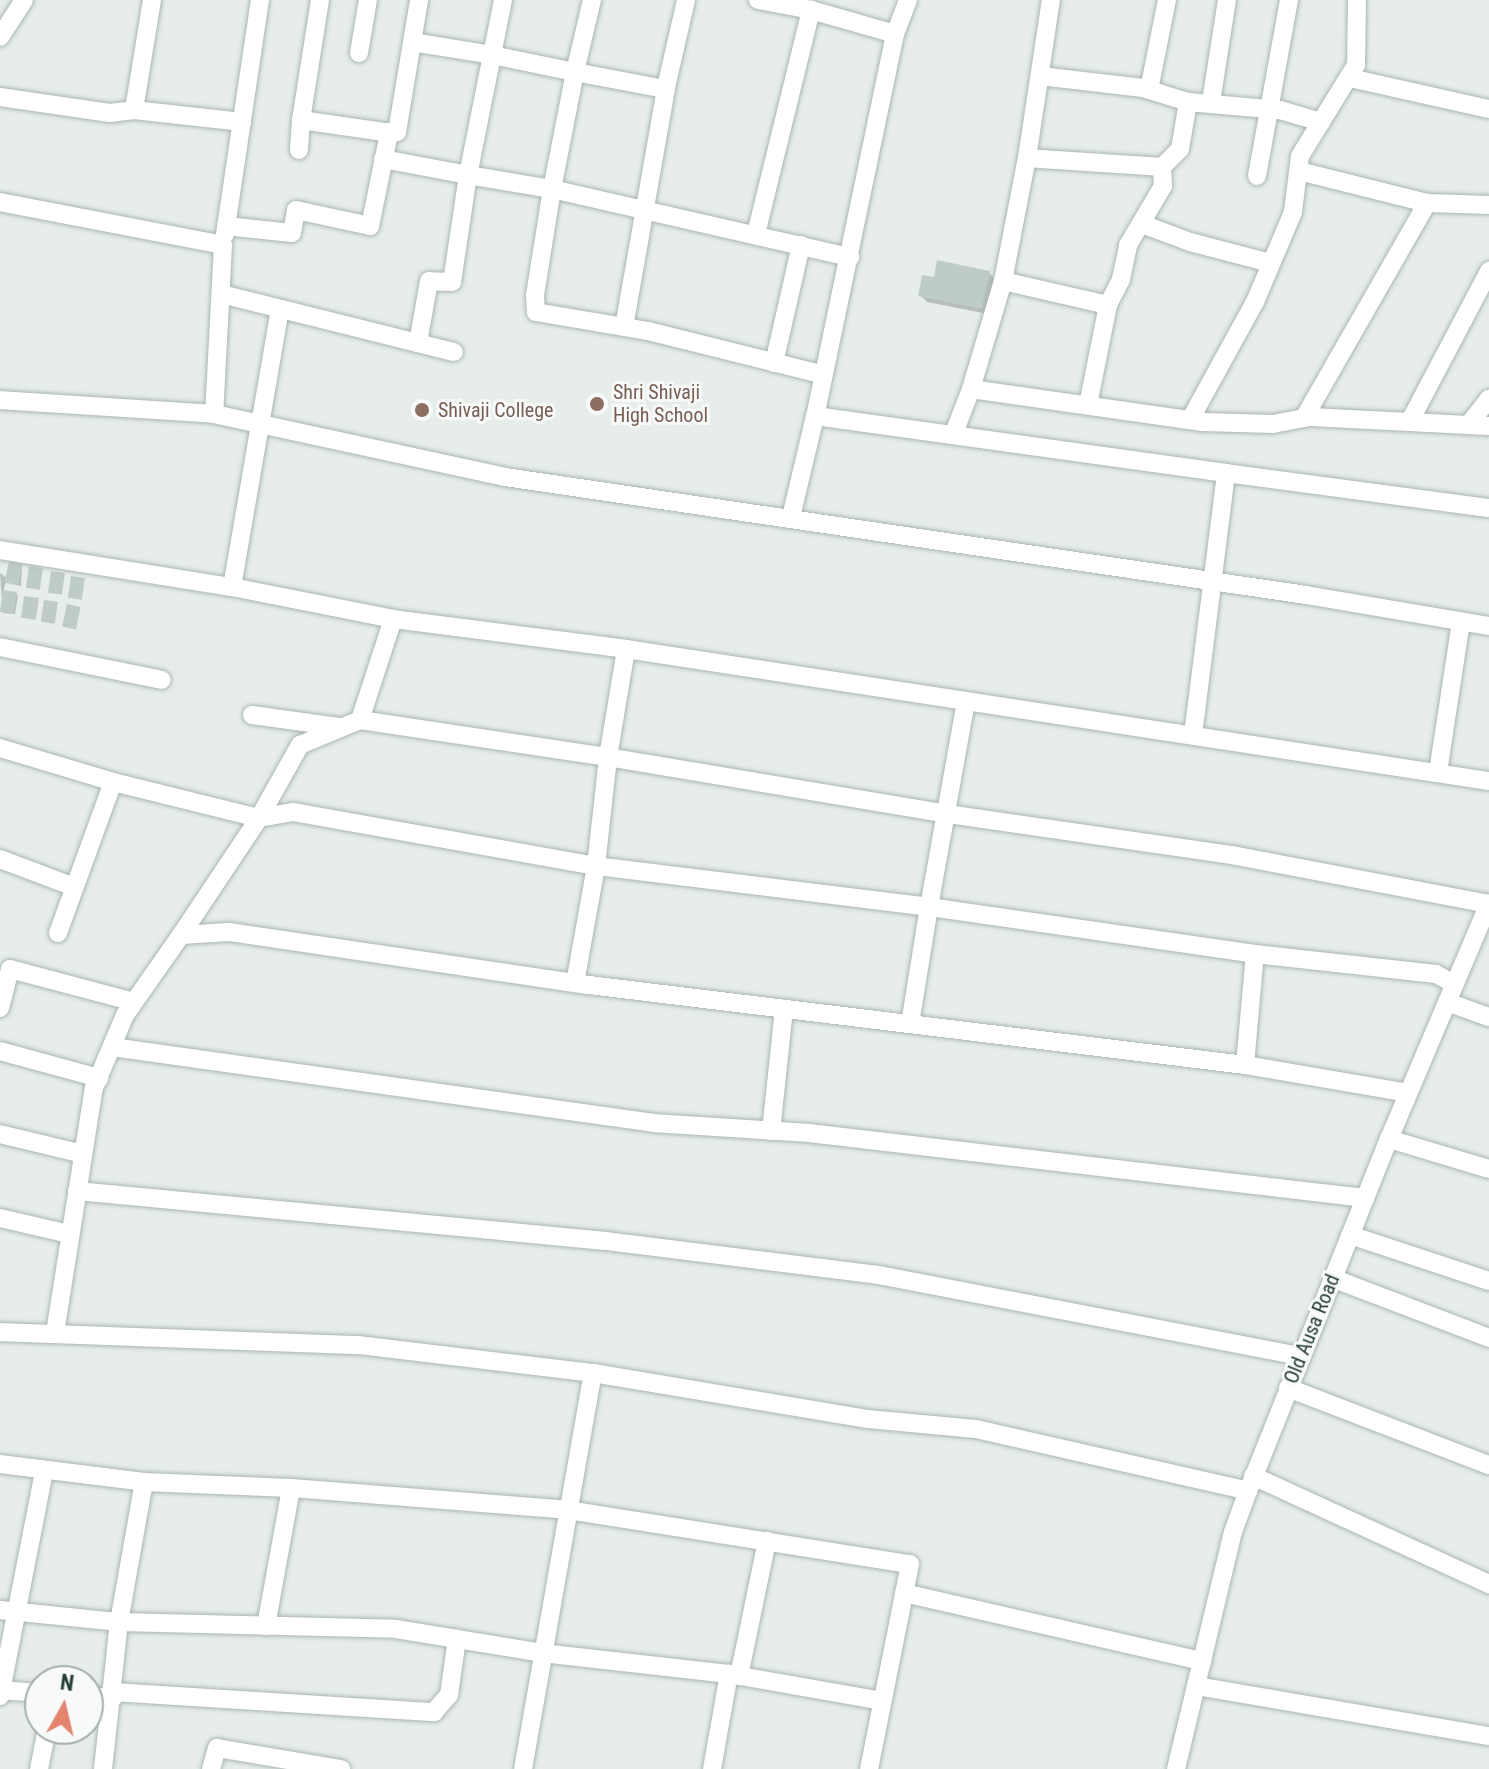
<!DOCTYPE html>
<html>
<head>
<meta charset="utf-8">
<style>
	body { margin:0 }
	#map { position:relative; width:1489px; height:1769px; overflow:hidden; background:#e7eeea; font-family:"Roboto Condensed",sans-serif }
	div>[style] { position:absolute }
	.shadow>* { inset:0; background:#0003 }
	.building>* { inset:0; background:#bfcbc6; transform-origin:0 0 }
	.roads { filter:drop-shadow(0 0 2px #aab6b1) drop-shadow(0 0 2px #aab6b1) }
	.street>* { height:18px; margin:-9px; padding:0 9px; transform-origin:9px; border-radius:9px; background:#fff }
	.dots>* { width:22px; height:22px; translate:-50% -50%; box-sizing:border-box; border:4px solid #f7faf9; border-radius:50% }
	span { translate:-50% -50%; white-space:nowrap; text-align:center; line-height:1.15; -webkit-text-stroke:6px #f7faf9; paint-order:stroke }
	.education-label { font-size:20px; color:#785e54 }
	.left { translate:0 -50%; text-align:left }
	.street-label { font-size:20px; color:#273e37 }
	.north { position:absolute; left:24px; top:1665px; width:80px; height:80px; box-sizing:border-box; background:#f7faf9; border:2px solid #a4afab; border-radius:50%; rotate:8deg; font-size:22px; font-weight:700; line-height:32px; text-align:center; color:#273e37 }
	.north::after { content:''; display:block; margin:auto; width:28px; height:36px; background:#e3846f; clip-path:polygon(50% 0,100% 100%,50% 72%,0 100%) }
</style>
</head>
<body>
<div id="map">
	<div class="shadow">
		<div style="clip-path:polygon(989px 273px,995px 279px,988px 314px,927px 302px,920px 295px)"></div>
		<div style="clip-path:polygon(22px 565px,21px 586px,6px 581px,3px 592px,18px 595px,15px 614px,3px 613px,0 573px,8px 579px)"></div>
	</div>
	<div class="building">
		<div style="clip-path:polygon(937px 260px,990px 271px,982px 309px,918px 296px,922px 275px,934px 277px)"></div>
		<div style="left:9px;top:561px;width:14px;height:22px;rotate:12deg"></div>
		<div style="left:29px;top:566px;width:14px;height:22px;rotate:8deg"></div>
		<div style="left:51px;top:571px;width:14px;height:22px;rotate:8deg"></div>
		<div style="left:71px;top:576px;width:14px;height:22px;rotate:8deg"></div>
		<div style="left:3px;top:590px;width:14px;height:22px;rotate:8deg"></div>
		<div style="left:24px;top:596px;width:15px;height:22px;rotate:8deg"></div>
		<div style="left:44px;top:600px;width:14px;height:22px;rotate:8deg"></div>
		<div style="left:67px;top:604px;width:14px;height:23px;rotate:12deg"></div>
	</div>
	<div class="roads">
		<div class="street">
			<div style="left:152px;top:0;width:111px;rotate:99.3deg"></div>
			<div style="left:134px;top:110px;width:109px;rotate:6.3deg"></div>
			<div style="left:503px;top:0;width:56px;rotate:101.3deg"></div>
			<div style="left:492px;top:55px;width:85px;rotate:11.6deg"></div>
			<div style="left:575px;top:72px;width:119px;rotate:101.1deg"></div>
			<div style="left:552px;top:189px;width:306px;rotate:12.9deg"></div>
			<div style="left:592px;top:0;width:74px;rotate:103.3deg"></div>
			<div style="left:575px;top:72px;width:92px;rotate:10.7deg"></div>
			<div style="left:758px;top:0;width:54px;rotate:10.7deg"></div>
			<div style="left:895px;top:34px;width:36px;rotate:-69deg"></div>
			<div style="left:0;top:37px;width:44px;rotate:-57deg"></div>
			<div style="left:412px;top:42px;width:81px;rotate:9.2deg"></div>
			<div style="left:492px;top:55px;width:122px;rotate:101.3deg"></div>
			<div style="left:468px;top:175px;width:85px;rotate:9.5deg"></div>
			<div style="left:552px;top:189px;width:107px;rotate:99.1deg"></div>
			<div style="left:535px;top:295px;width:17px;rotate:87deg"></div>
			<div style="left:536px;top:312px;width:114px;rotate:9.6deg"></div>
			<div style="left:648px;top:331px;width:181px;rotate:14deg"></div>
			<div style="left:359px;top:53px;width:54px;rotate:-80.4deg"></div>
			<div style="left:1040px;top:76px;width:104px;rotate:6.6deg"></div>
			<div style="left:1143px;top:88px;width:47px;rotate:17.3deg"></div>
			<div style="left:1188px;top:102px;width:92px;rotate:5deg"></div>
			<div style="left:1280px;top:110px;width:43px;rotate:16.3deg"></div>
			<div style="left:1350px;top:78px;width:142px;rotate:12.6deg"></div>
			<div style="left:1149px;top:90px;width:92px;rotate:-78.7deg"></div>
			<div style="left:0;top:97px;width:111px;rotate:8.3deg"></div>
			<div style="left:110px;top:113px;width:24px;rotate:-7deg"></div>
			<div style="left:1211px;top:102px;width:103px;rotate:-81.1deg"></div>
			<div style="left:301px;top:120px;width:121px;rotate:-81deg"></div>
			<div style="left:384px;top:132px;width:13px"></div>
			<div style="left:397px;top:132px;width:134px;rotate:-80.5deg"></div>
			<div style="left:1027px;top:158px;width:135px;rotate:3.8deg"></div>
			<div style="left:383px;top:159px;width:86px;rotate:10.7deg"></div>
			<div style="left:468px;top:175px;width:108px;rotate:98.5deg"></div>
			<div style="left:452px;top:282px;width:23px;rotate:-178deg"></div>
			<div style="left:429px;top:281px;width:63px;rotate:100.1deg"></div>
			<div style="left:1299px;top:171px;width:132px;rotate:14deg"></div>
			<div style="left:1427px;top:203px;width:62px;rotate:1.8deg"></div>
			<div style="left:1257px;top:176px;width:179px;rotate:-79.7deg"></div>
			<div style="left:0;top:202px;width:227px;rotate:10.9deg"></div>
			<div style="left:223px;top:245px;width:169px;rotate:93deg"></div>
			<div style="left:214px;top:414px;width:298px;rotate:12.2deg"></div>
			<div style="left:505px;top:477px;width:810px;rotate:8.38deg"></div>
			<div style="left:1306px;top:595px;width:186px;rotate:9.6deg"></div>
			<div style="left:1142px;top:224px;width:51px;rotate:20.6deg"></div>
			<div style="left:1190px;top:242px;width:83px;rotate:14.7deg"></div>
			<div style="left:226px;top:226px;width:66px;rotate:6.1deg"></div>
			<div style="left:292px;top:233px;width:23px;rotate:-80deg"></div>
			<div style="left:296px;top:210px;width:76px;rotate:12.2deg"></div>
			<div style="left:370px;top:226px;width:90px;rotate:-78.4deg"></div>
			<div style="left:388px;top:138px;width:7px;rotate:-124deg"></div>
			<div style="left:384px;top:132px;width:84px;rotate:-171.8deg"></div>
			<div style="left:301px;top:120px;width:30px;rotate:94deg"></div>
			<div style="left:225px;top:234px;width:237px;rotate:-81.5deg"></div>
			<div style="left:756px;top:234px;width:231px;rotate:-76.2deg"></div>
			<div style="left:811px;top:10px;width:87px;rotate:15.9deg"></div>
			<div style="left:895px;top:34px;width:390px;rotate:101.8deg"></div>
			<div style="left:1003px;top:281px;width:108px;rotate:12.9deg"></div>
			<div style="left:1108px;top:305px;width:29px;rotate:-63deg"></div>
			<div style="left:1121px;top:279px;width:35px;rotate:-78deg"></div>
			<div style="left:1128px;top:245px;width:69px;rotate:-59.3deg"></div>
			<div style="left:1163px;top:186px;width:19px;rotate:-93deg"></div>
			<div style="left:1162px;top:167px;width:25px;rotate:-45deg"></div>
			<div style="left:1180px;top:149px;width:48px;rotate:-80.3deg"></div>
			<div style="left:221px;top:294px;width:240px;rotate:14deg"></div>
			<div style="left:280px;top:309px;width:282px;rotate:99.8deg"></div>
			<div style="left:232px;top:587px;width:164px;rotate:11.2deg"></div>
			<div style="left:624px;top:327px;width:248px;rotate:-80deg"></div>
			<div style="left:667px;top:83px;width:85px;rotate:-77.1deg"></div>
			<div style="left:774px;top:363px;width:121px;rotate:-77.1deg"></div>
			<div style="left:971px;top:389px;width:113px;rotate:-73.5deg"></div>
			<div style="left:1003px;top:281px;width:125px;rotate:-79deg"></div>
			<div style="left:1027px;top:158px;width:160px;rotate:-81.4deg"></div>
			<div style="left:0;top:400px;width:214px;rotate:3.7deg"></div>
			<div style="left:1088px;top:405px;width:102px;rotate:-78.7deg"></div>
			<div style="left:1304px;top:418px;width:248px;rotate:-60.2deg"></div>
			<div style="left:1190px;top:420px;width:135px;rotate:-61.2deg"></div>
			<div style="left:1255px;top:302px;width:98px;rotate:-67.1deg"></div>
			<div style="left:1293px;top:212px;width:56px;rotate:-82.9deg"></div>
			<div style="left:1300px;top:156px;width:107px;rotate:-58.4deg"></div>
			<div style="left:1356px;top:65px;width:65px;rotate:-89.1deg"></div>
			<div style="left:1410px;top:421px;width:170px;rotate:-62.2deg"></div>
			<div style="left:1470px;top:423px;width:31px;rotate:-52deg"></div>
			<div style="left:954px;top:433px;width:47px;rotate:-68.9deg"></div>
			<div style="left:971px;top:389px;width:234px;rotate:8.1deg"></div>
			<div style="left:1203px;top:422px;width:70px;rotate:1.6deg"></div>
			<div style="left:1273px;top:424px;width:38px;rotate:-11deg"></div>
			<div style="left:1310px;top:417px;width:179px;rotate:2.9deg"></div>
			<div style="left:791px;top:517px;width:104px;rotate:-76.6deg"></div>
			<div style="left:815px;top:416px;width:415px;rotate:7.9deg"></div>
			<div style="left:0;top:550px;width:235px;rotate:9.1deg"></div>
			<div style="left:0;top:647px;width:165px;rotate:11.5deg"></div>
			<div style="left:252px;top:715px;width:89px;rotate:7.8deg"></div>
			<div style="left:360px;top:720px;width:251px;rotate:8.5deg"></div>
			<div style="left:608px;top:757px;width:109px;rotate:-80.5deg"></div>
			<div style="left:626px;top:649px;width:873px;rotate:8.7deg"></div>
			<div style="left:1193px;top:735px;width:264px;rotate:-82.8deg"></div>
			<div style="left:1226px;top:473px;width:265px;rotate:7.6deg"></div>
			<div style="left:0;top:748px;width:118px;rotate:16.7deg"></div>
			<div style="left:1438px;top:772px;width:152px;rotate:-81.3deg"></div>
			<div style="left:0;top:859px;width:79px;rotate:20.7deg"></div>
			<div style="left:58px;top:933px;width:161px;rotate:-70deg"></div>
			<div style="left:113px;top:782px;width:150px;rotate:13.9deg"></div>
			<div style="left:259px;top:818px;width:84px;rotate:-60.7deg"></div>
			<div style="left:300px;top:745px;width:65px;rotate:-22.6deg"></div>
			<div style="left:360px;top:720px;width:106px;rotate:-71.9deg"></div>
			<div style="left:393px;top:619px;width:235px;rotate:7.3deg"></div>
			<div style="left:181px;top:935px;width:141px;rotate:-56.3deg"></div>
			<div style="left:259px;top:818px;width:35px;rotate:-10deg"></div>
			<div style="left:293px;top:812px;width:308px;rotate:10.1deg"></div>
			<div style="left:596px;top:866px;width:110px;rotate:-83.7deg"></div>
			<div style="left:608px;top:757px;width:344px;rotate:9.5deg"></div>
			<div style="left:947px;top:814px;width:288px;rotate:8.2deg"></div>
			<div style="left:1232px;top:855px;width:261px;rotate:10.8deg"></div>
			<div style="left:575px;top:983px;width:119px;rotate:-79.8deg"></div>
			<div style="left:596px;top:866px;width:336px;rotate:7deg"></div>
			<div style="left:929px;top:907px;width:208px;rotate:-79.8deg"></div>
			<div style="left:1447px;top:1002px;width:45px;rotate:19.7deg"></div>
			<div style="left:0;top:1008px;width:40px;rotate:-75.6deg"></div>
			<div style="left:10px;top:969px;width:128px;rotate:14.9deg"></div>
			<div style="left:910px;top:1024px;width:119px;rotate:-80.8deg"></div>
			<div style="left:929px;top:907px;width:329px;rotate:8.2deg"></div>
			<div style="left:112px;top:1047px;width:547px;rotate:7.98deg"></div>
			<div style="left:654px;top:1123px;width:155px;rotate:3.7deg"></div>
			<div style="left:809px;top:1133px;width:560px;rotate:6.67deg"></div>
			<div style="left:0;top:1051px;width:103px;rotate:15.3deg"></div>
			<div style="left:1245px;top:1065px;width:111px;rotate:-84.9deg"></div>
			<div style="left:1255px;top:954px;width:182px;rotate:6.3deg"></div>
			<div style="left:1436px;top:974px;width:21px;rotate:29deg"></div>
			<div style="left:771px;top:1131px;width:123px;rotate:-83.9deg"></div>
			<div style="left:0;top:1134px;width:85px;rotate:13.5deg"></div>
			<div style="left:1389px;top:1139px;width:104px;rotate:16.7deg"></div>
			<div style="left:77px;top:1191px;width:531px;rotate:5.4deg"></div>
			<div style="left:606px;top:1241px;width:275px;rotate:7.1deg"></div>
			<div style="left:879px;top:1275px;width:430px;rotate:10.9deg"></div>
			<div style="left:0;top:1218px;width:71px;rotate:13.1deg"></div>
			<div style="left:1350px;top:1235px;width:146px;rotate:18.3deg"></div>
			<div style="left:1332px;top:1278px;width:168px;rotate:20.9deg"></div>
			<div style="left:0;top:1332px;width:358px;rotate:2.1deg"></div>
			<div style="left:358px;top:1345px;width:237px;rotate:6.8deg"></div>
			<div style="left:55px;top:1333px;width:248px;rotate:-81deg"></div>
			<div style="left:94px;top:1088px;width:79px;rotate:-67deg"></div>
			<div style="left:125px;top:1015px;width:98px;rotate:-55deg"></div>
			<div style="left:181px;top:935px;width:48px;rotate:-3.6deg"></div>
			<div style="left:229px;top:932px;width:364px;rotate:8.4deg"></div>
			<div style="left:589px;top:985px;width:661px;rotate:6.95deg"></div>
			<div style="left:1245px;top:1065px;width:165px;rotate:9.7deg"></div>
			<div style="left:1288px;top:1388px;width:215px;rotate:21deg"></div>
			<div style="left:0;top:1464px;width:145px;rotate:7.1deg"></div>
			<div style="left:144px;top:1482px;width:147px;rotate:2.3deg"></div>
			<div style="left:1253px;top:1476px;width:260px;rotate:24.6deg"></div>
			<div style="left:904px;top:1593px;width:306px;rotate:12.9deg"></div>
			<div style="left:0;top:1610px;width:120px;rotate:5.8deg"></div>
			<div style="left:119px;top:1622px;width:142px;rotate:-79.9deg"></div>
			<div style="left:266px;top:1626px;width:140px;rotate:-79.7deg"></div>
			<div style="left:291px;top:1488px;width:278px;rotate:4.5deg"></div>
			<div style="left:568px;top:1510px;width:346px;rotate:9deg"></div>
			<div style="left:910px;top:1564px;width:209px;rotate:101.3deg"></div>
			<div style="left:739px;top:1676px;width:138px;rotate:-78.3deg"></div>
			<div style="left:1196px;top:1686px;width:297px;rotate:9.7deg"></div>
			<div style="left:0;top:1690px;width:40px;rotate:4.3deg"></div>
			<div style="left:113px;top:1692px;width:322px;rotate:3.6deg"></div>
			<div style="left:434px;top:1712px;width:23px;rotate:-49deg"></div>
			<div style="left:449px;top:1695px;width:57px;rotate:-81.9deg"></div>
			<div style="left:0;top:1696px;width:229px;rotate:-78.9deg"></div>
			<div style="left:88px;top:1696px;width:25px;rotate:5deg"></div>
			<div style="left:39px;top:1769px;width:41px;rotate:-78.7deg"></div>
			<div style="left:103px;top:1769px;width:148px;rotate:-83.8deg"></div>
			<div style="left:119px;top:1622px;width:277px;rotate:1.4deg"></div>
			<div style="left:396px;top:1629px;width:148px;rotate:9.3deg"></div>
			<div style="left:542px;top:1653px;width:188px;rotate:6.4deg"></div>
			<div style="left:211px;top:1769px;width:22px;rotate:-74deg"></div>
			<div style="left:217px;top:1748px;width:126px;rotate:9.6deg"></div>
			<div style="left:523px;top:1769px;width:402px;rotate:-80deg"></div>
			<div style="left:593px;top:1373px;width:279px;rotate:9.5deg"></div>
			<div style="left:868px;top:1419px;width:108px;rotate:5.3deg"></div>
			<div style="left:976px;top:1429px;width:279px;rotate:12.8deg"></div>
			<div style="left:712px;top:1769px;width:97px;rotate:-79.9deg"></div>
			<div style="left:729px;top:1674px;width:155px;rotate:10deg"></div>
			<div style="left:1176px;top:1769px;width:244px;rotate:-76.5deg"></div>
			<div style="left:1233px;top:1532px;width:44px;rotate:-69.9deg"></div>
			<div style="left:1248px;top:1491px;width:379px;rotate:-68.2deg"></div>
			<div style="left:1389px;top:1139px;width:256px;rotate:-67deg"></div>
		</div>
	</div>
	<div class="dots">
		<div style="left:597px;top:404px;background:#8d6e63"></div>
		<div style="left:422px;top:410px;background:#8d6e63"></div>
	</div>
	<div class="education-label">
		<span class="left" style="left:613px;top:404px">Shri Shivaji<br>High School</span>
		<span class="left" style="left:438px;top:410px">Shivaji College</span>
	</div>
	<div class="street-label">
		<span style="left:1312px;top:1329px;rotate:-68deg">Old Ausa Road</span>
	</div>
	<div class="north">N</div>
</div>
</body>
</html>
